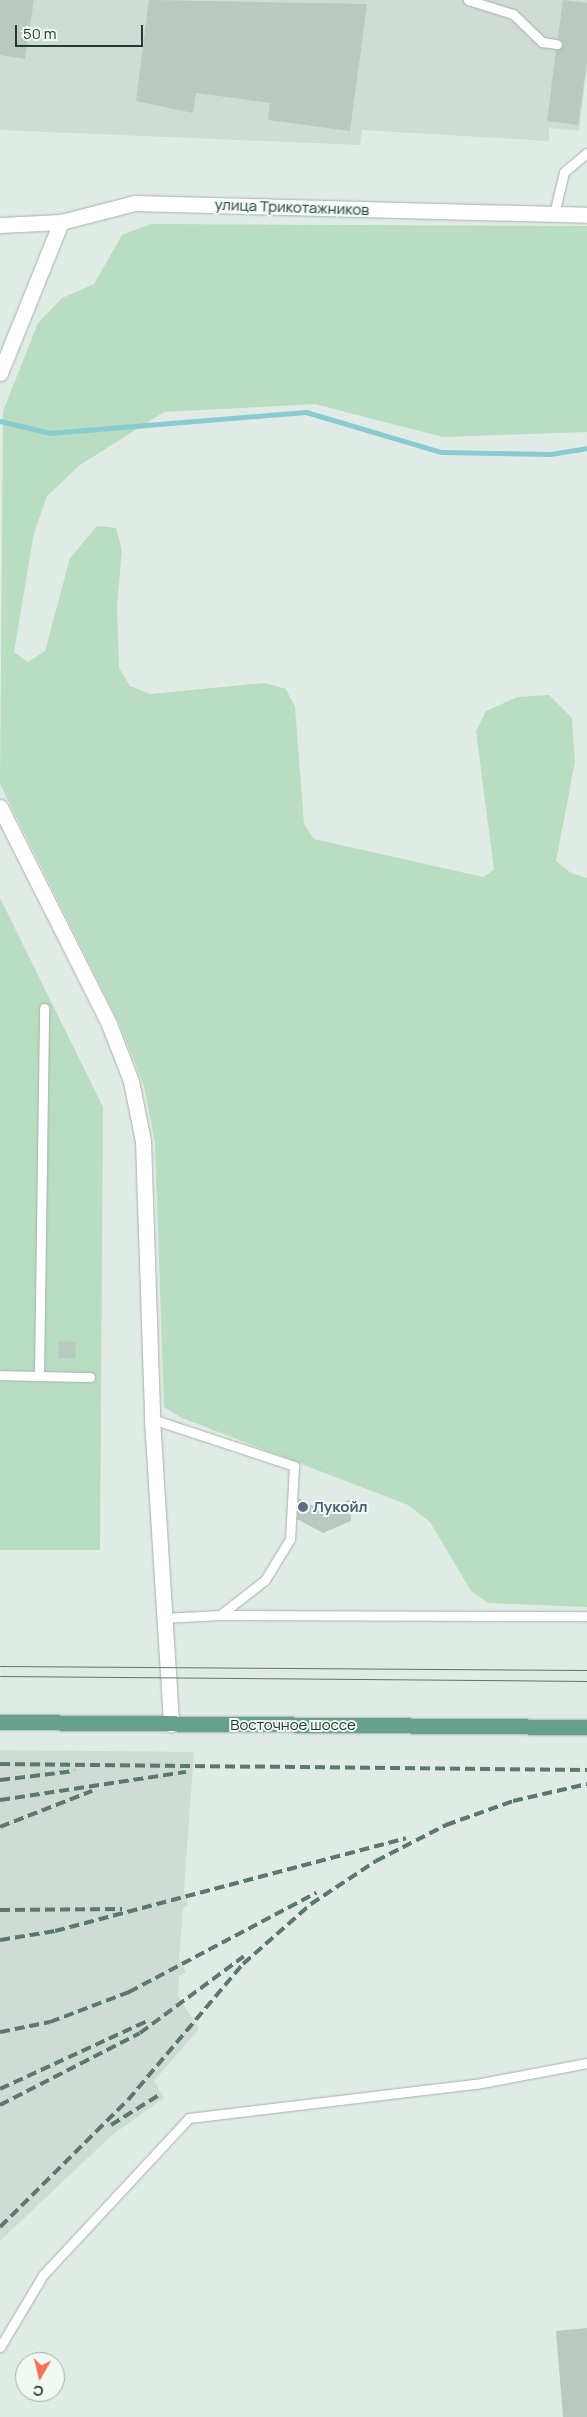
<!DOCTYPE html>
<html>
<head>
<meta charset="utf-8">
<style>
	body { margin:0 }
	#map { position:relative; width:587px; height:2417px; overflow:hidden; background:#e1ebe6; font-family:Manrope,sans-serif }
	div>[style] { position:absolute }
	.built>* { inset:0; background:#cfdbd5 }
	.green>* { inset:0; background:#b9ddc0 }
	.stream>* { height:5px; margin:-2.5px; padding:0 2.5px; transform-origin:2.5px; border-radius:2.5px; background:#88ccd1 }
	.building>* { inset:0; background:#b9c9c1; transform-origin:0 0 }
	.roads { filter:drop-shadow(0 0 1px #a4b3ad) drop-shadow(0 0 1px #a4b3ad) }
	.lane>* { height:9px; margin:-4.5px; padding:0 4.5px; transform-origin:4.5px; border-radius:4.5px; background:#fff }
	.street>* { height:15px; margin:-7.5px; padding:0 7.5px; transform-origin:7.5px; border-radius:7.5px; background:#fff }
	.primary>* { height:15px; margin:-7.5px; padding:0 7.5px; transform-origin:7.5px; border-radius:7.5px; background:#65a18d }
	.tram>* { height:1px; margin:-0.5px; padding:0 0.5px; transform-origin:0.5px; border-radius:0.5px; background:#5b786e }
	.rail>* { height:4px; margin-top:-2px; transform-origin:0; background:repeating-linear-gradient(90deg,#5b786e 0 10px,transparent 0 15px) }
	.dots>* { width:14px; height:14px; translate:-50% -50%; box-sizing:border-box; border:2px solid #f1f8f4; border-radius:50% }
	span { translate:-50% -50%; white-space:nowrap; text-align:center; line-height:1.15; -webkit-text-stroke:4px #f1f8f4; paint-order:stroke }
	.street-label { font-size:15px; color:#213c33 }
	.service-label { font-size:15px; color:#4e5e75; font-weight:700 }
	.left { translate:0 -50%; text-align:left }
	.north { position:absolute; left:15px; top:2352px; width:50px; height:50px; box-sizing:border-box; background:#f1f8f4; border:1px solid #9eada7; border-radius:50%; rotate:188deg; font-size:14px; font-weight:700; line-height:20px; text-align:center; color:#213c33 }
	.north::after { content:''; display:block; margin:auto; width:18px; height:22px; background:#f27158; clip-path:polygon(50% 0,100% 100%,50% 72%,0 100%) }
	.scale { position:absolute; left:15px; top:25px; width:128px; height:22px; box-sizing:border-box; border:2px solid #213c33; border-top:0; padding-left:6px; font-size:15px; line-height:18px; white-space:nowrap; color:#213c33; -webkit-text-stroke:4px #f1f8f4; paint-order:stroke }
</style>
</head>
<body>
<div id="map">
	<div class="built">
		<div style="clip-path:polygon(0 0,587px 0,587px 69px,579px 131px,549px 128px,549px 141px,362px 130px,360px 145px,0 130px)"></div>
		<div style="clip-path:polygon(0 1750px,194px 1752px,184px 1890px,188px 1905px,183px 1908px,179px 1959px,186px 1972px,179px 1976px,178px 1996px,199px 2029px,154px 2081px,164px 2098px,111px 2136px,0 2241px)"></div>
	</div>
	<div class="green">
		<div style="clip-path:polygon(151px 224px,587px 226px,587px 432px,443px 437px,315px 404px,164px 412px,80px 465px,47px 496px,34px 533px,14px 652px,28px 662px,45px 651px,70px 558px,97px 526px,116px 528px,122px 550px,117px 605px,119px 668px,130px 686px,150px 694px,265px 683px,286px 689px,295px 707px,304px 824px,314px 839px,483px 877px,494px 870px,476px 731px,486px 711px,517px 697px,549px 695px,572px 718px,575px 762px,556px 861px,571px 873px,587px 878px,587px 1607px,488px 1603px,471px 1591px,430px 1522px,408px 1505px,182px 1418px,164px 1407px,155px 1143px,144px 1086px,119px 1023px,0 784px,3px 411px,38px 323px,62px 298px,94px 284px,122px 235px)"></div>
		<div style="clip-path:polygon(0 898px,103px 1107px,100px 1550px,0 1550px)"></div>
	</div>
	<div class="stream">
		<div style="left:0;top:421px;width:51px;rotate:13.5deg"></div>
		<div style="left:50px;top:433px;width:257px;rotate:-4.7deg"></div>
		<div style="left:306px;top:412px;width:141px;rotate:16.5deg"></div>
		<div style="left:441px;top:452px;width:109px;rotate:1.1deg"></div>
		<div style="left:550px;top:454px;width:37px;rotate:-9deg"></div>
	</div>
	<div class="building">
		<div style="clip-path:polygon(0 0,34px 0,25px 59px,0 55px)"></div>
		<div style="clip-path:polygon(149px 0,367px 4px,350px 131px,268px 120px,270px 103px,196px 93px,193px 113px,136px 101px)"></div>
		<div style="clip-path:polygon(563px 0,587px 3px,587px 62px,578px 125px,547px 121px,556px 50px,563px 44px,558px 38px)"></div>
		<div style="left:59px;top:1341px;width:17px;height:17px;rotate:3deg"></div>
		<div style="clip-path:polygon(298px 1498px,323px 1511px,351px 1499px,351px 1521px,323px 1533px,297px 1519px)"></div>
		<div style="clip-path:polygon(587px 2328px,587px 2417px,563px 2417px,556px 2331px)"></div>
	</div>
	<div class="roads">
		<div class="lane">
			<div style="left:468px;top:0;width:47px;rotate:17.3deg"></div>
			<div style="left:513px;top:14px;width:40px;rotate:44deg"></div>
			<div style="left:542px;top:42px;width:15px;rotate:8deg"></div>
			<div style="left:554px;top:214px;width:43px;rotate:-76.6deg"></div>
			<div style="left:564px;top:172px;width:30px;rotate:-40deg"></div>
			<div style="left:0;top:1375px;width:90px;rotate:1.3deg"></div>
			<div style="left:39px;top:1376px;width:368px;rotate:-89.2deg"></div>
			<div style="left:152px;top:1419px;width:150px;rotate:18.3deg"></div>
			<div style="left:294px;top:1466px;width:73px;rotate:93.1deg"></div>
			<div style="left:290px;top:1539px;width:48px;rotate:121.4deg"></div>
			<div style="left:265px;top:1580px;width:57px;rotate:142.1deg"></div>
			<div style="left:220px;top:1615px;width:56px;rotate:176.9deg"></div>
			<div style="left:220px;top:1615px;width:367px;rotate:0.2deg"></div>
			<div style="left:0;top:2347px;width:84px;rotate:-59.2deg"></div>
			<div style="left:43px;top:2275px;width:214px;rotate:-47.1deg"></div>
			<div style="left:189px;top:2118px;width:289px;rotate:-6.8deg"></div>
			<div style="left:476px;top:2084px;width:113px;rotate:-10.7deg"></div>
		</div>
		<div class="street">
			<div style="left:0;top:225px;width:61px;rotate:-2.8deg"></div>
			<div style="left:61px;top:222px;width:76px;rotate:-14.4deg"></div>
			<div style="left:135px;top:203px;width:452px;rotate:1.5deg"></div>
			<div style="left:0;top:373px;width:163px;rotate:-68deg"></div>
			<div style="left:0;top:807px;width:243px;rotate:63.3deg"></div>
			<div style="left:109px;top:1024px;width:61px;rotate:68.9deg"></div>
			<div style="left:131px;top:1081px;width:61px;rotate:78.7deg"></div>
			<div style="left:143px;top:1141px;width:278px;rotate:88.1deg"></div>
			<div style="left:152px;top:1419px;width:306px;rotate:86.4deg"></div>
		</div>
		<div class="primary">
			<div style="left:0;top:1722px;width:587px;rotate:0.49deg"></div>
		</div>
	</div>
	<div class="tram">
		<div style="left:0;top:1666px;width:587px;rotate:0.39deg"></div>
		<div style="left:0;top:1676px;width:587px;rotate:0.49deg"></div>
	</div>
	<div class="rail">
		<div style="left:0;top:1764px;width:587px;rotate:0.59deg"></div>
		<div style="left:0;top:1780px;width:75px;rotate:-6.9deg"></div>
		<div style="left:0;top:1800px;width:188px;rotate:-8.6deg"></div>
		<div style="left:0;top:1827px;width:99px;rotate:-21.4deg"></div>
		<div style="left:0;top:1910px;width:122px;rotate:-0.5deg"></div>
		<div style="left:0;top:1940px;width:56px;rotate:-9.3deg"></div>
		<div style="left:55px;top:1931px;width:363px;rotate:-14.8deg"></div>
		<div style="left:0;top:2032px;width:51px;rotate:-11.3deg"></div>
		<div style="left:50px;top:2022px;width:85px;rotate:-20.8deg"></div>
		<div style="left:129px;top:1992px;width:212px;rotate:-27.9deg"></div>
		<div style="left:0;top:2089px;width:164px;rotate:-24.8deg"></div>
		<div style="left:0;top:2105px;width:157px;rotate:-27.2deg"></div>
		<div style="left:140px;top:2033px;width:129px;rotate:-36.5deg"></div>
		<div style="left:111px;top:2125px;width:57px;rotate:-32deg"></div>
		<div style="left:0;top:2227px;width:180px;rotate:-44.8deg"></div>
		<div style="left:128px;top:2100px;width:178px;rotate:-49.8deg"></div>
		<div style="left:243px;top:1964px;width:91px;rotate:-41.4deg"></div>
		<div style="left:311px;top:1904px;width:78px;rotate:-33.5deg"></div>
		<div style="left:376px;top:1861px;width:79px;rotate:-27.2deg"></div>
		<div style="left:446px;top:1825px;width:71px;rotate:-19.7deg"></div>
		<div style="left:513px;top:1801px;width:76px;rotate:-12.9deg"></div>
	</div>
	<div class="dots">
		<div style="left:303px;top:1507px;background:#5c6f8a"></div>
	</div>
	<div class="street-label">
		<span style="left:292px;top:207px;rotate:2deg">улица Трикотажников</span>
		<span style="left:293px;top:1725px">Восточное шоссе</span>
	</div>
	<div class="service-label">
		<span class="left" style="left:313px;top:1507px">Лукойл</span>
	</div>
	<div class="north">С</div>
	<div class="scale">50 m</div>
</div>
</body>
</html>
